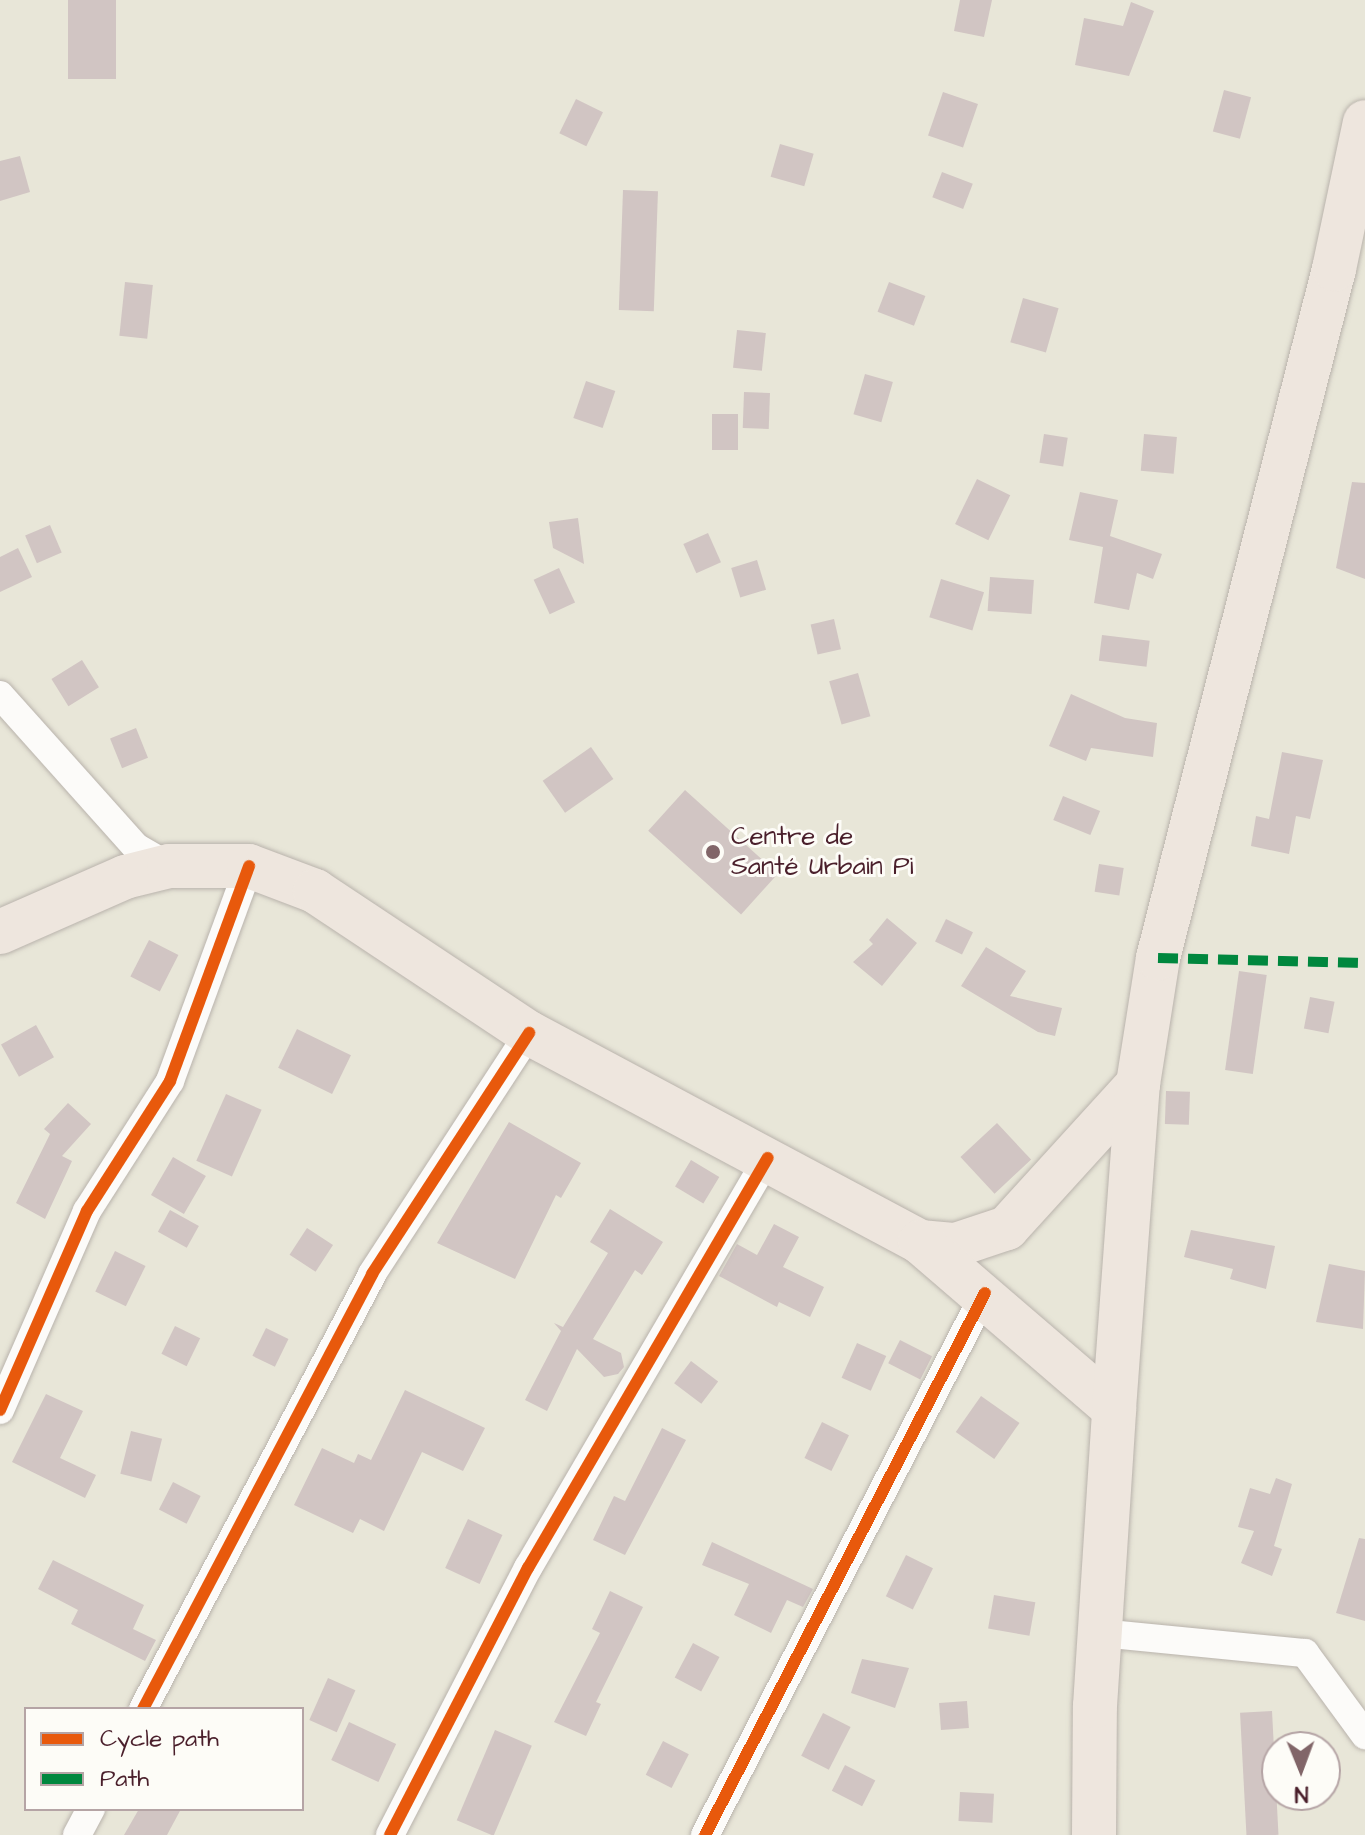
<!DOCTYPE html>
<html>
<head>
<meta charset="utf-8">
<style>
	body { margin:0 }
	#map { position:relative; width:1365px; height:1835px; overflow:hidden; background:#e8e6d8; font-family:"Architects Daughter",sans-serif }
	div>[style] { position:absolute }
	.building>* { inset:0; background:#d1c5c3; transform-origin:0 0 }
	.roads { filter:drop-shadow(0 0 2px #b9b3ac) drop-shadow(0 0 2px #b9b3ac) }
	.minor>* { height:28px; margin:-14px; padding:0 14px; transform-origin:14px; border-radius:14px; background:#fcfbf9 }
	.primary>* { height:44px; margin:-22px; padding:0 22px; transform-origin:22px; border-radius:22px; background:#eee6de }
	.quiet>* { height:10px; margin-top:-5px; transform-origin:0; background:repeating-linear-gradient(90deg,#00873e 0 20px,transparent 0 30px) }
	.cycleway>* { height:12px; margin:-6px; padding:0 6px; transform-origin:6px; border-radius:6px; background:#e8590c }
	.dots>* { width:22px; height:22px; translate:-50% -50%; box-sizing:border-box; border:4px solid #fdfcf7; border-radius:50% }
	span { translate:-50% -50%; white-space:nowrap; text-align:center; line-height:1.15; -webkit-text-stroke:6px #fdfcf7; paint-order:stroke }
	.poi-label { font-size:26px; color:#4a1f2b }
	.left { translate:0 -50%; text-align:left }
	.legend { position:absolute; left:24px; top:1707px; width:280px; height:104px; box-sizing:border-box; background:#fdfcf7; border:2px solid #b5a4a5; margin:0; padding:10px 14px; list-style:none; font-size:24px; color:#4a1f2b }
	.legend li { display:flex; align-items:center; gap:16px; height:40px }
	.legend b { width:40px; border:2px solid #b5a4a5 }
	.north { position:absolute; left:1261px; top:1731px; width:80px; height:80px; box-sizing:border-box; background:#fdfcf7; border:2px solid #b5a4a5; border-radius:50%; rotate:179deg; font-size:22px; font-weight:700; line-height:32px; text-align:center; color:#4a1f2b }
	.north::after { content:''; display:block; margin:auto; width:28px; height:36px; background:#816568; clip-path:polygon(50% 0,100% 100%,50% 72%,0 100%) }
</style>
</head>
<body>
<div id="map">
	<div class="building">
		<div style="left:68px;top:0;width:48px;height:79px"></div>
		<div style="clip-path:polygon(960px 0,992px 0,984px 37px,954px 31px)"></div>
		<div style="clip-path:polygon(1131px 2px,1154px 11px,1129px 76px,1075px 65px,1084px 18px,1123px 26px)"></div>
		<div style="left:1224px;top:90px;width:28px;height:43px;rotate:15deg"></div>
		<div style="left:943px;top:92px;width:37px;height:46px;rotate:19deg"></div>
		<div style="left:576px;top:99px;width:30px;height:38px;rotate:26deg"></div>
		<div style="left:780px;top:144px;width:35px;height:34px;rotate:16deg"></div>
		<div style="clip-path:polygon(20px 156px,30px 192px,0 201px,0 161px)"></div>
		<div style="left:942px;top:172px;width:33px;height:27px;rotate:21deg"></div>
		<div style="left:623px;top:190px;width:35px;height:120px;rotate:2deg"></div>
		<div style="left:125px;top:282px;width:28px;height:54px;rotate:6deg"></div>
		<div style="left:889px;top:282px;width:39px;height:32px;rotate:21deg"></div>
		<div style="left:1023px;top:298px;width:37px;height:46px;rotate:16deg"></div>
		<div style="left:737px;top:330px;width:29px;height:38px;rotate:6deg"></div>
		<div style="left:865px;top:374px;width:29px;height:42px;rotate:16deg"></div>
		<div style="left:586px;top:381px;width:31px;height:39px;rotate:19deg"></div>
		<div style="left:744px;top:392px;width:26px;height:36px;rotate:2deg"></div>
		<div style="left:712px;top:414px;width:26px;height:36px"></div>
		<div style="left:1044px;top:434px;width:24px;height:29px;rotate:9deg"></div>
		<div style="left:1144px;top:434px;width:33px;height:37px;rotate:5deg"></div>
		<div style="left:977px;top:479px;width:37px;height:50px;rotate:26deg"></div>
		<div style="clip-path:polygon(1352px 482px,1365px 483px,1365px 579px,1336px 568px)"></div>
		<div style="clip-path:polygon(1080px 492px,1118px 500px,1110px 536px,1162px 554px,1153px 579px,1137px 573px,1129px 610px,1094px 603px,1103px 547px,1069px 540px)"></div>
		<div style="clip-path:polygon(578px 518px,584px 564px,553px 548px,549px 522px)"></div>
		<div style="left:50px;top:525px;width:30px;height:27px;rotate:67deg"></div>
		<div style="left:708px;top:533px;width:32px;height:27px;rotate:66deg"></div>
		<div style="clip-path:polygon(18px 548px,32px 577px,0 592px,0 557px)"></div>
		<div style="left:757px;top:560px;width:31px;height:27px;rotate:73deg"></div>
		<div style="left:559px;top:568px;width:38px;height:28px;rotate:65deg"></div>
		<div style="left:990px;top:577px;width:44px;height:34px;rotate:4deg"></div>
		<div style="left:941px;top:579px;width:45px;height:40px;rotate:17deg"></div>
		<div style="left:834px;top:619px;width:31px;height:24px;rotate:77deg"></div>
		<div style="left:1102px;top:635px;width:48px;height:26px;rotate:7deg"></div>
		<div style="left:82px;top:660px;width:32px;height:36px;rotate:58deg"></div>
		<div style="left:858px;top:673px;width:45px;height:30px;rotate:74deg"></div>
		<div style="clip-path:polygon(1071px 694px,1125px 718px,1157px 723px,1153px 757px,1091px 748px,1086px 761px,1049px 746px)"></div>
		<div style="left:136px;top:728px;width:32px;height:28px;rotate:68deg"></div>
		<div style="left:591px;top:747px;width:39px;height:59px;rotate:55deg"></div>
		<div style="clip-path:polygon(1282px 752px,1323px 760px,1310px 819px,1296px 816px,1289px 854px,1251px 846px,1256px 816px,1269px 819px)"></div>
		<div style="left:685px;top:790px;width:125px;height:55px;rotate:42deg"></div>
		<div style="left:1063px;top:796px;width:40px;height:26px;rotate:22deg"></div>
		<div style="left:1099px;top:864px;width:25px;height:28px;rotate:9deg"></div>
		<div style="clip-path:polygon(887px 918px,917px 943px,882px 986px,853px 962px,873px 944px,869px 940px)"></div>
		<div style="left:946px;top:919px;width:30px;height:25px;rotate:26deg"></div>
		<div style="left:149px;top:940px;width:33px;height:41px;rotate:27deg"></div>
		<div style="clip-path:polygon(986px 947px,1026px 971px,1010px 996px,1062px 1008px,1055px 1036px,1038px 1032px,961px 986px)"></div>
		<div style="left:1239px;top:971px;width:28px;height:100px;rotate:8deg"></div>
		<div style="left:1310px;top:997px;width:25px;height:32px;rotate:11deg"></div>
		<div style="left:36px;top:1025px;width:37px;height:40px;rotate:61deg"></div>
		<div style="left:297px;top:1029px;width:60px;height:43px;rotate:26deg"></div>
		<div style="left:1166px;top:1091px;width:24px;height:33px;rotate:2deg"></div>
		<div style="left:226px;top:1094px;width:39px;height:73px;rotate:24deg"></div>
		<div style="clip-path:polygon(68px 1103px,91px 1124px,62px 1156px,72px 1161px,45px 1219px,16px 1203px,50px 1134px,44px 1129px)"></div>
		<div style="clip-path:polygon(509px 1122px,581px 1163px,561px 1198px,556px 1195px,515px 1279px,437px 1243px)"></div>
		<div style="left:997px;top:1123px;width:50px;height:50px;rotate:47deg"></div>
		<div style="left:173px;top:1157px;width:38px;height:44px;rotate:30deg"></div>
		<div style="left:691px;top:1160px;width:33px;height:31px;rotate:31deg"></div>
		<div style="clip-path:polygon(610px 1209px,663px 1242px,642px 1275px,635px 1270px,593px 1339px,621px 1353px,624px 1367px,618px 1374px,604px 1377px,577px 1349px,547px 1411px,525px 1400px,561px 1331px,554px 1323px,563px 1327px,608px 1253px,590px 1242px)"></div>
		<div style="left:170px;top:1210px;width:33px;height:25px;rotate:29deg"></div>
		<div style="clip-path:polygon(774px 1224px,799px 1237px,783px 1267px,824px 1287px,810px 1317px,779px 1302px,777px 1307px,719px 1276px,737px 1244px,757px 1255px)"></div>
		<div style="left:307px;top:1228px;width:31px;height:32px;rotate:33deg"></div>
		<div style="clip-path:polygon(1191px 1230px,1275px 1246px,1266px 1289px,1230px 1279px,1233px 1269px,1184px 1257px)"></div>
		<div style="left:115px;top:1251px;width:34px;height:45px;rotate:26deg"></div>
		<div style="clip-path:polygon(1329px 1264px,1365px 1271px,1363px 1329px,1316px 1322px)"></div>
		<div style="left:175px;top:1326px;width:28px;height:31px;rotate:26deg"></div>
		<div style="left:266px;top:1328px;width:25px;height:31px;rotate:26deg"></div>
		<div style="left:900px;top:1340px;width:36px;height:26px;rotate:27deg"></div>
		<div style="left:857px;top:1343px;width:32px;height:38px;rotate:24deg"></div>
		<div style="left:691px;top:1361px;width:34px;height:28px;rotate:37deg"></div>
		<div style="clip-path:polygon(405px 1390px,485px 1428px,463px 1471px,422px 1452px,384px 1531px,360px 1519px,353px 1533px,294px 1505px,322px 1448px,354px 1463px,358px 1454px,371px 1460px)"></div>
		<div style="clip-path:polygon(46px 1394px,83px 1411px,60px 1458px,96px 1475px,85px 1498px,12px 1462px)"></div>
		<div style="left:981px;top:1396px;width:47px;height:44px;rotate:35deg"></div>
		<div style="left:822px;top:1422px;width:30px;height:40px;rotate:26deg"></div>
		<div style="clip-path:polygon(662px 1428px,686px 1440px,625px 1555px,593px 1540px,614px 1496px,625px 1501px)"></div>
		<div style="left:131px;top:1431px;width:32px;height:44px;rotate:14deg"></div>
		<div style="clip-path:polygon(1276px 1478px,1292px 1484px,1274px 1546px,1282px 1549px,1272px 1576px,1241px 1563px,1254px 1531px,1238px 1527px,1250px 1488px,1270px 1494px)"></div>
		<div style="left:173px;top:1482px;width:31px;height:31px;rotate:27deg"></div>
		<div style="left:468px;top:1519px;width:38px;height:54px;rotate:25deg"></div>
		<div style="clip-path:polygon(1359px 1538px,1365px 1539px,1365px 1621px,1336px 1613px)"></div>
		<div style="clip-path:polygon(712px 1542px,813px 1589px,803px 1607px,787px 1600px,771px 1633px,734px 1615px,749px 1584px,702px 1565px)"></div>
		<div style="left:906px;top:1555px;width:30px;height:46px;rotate:26deg"></div>
		<div style="clip-path:polygon(53px 1560px,144px 1605px,133px 1629px,156px 1640px,145px 1661px,71px 1624px,78px 1610px,38px 1589px)"></div>
		<div style="clip-path:polygon(610px 1591px,643px 1607px,596px 1702px,601px 1704px,586px 1736px,554px 1722px,600px 1633px,592px 1629px)"></div>
		<div style="left:994px;top:1595px;width:42px;height:34px;rotate:10deg"></div>
		<div style="left:693px;top:1643px;width:30px;height:39px;rotate:28deg"></div>
		<div style="clip-path:polygon(862px 1659px,909px 1668px,895px 1708px,851px 1693px)"></div>
		<div style="left:328px;top:1678px;width:30px;height:46px;rotate:24deg"></div>
		<div style="left:967px;top:1701px;width:27px;height:28px;rotate:86deg"></div>
		<div style="left:1272px;top:1711px;width:124px;height:32px;rotate:87deg"></div>
		<div style="left:823px;top:1713px;width:31px;height:48px;rotate:27deg"></div>
		<div style="left:349px;top:1722px;width:52px;height:42px;rotate:25deg"></div>
		<div style="left:495px;top:1730px;width:40px;height:98px;rotate:23deg"></div>
		<div style="left:663px;top:1741px;width:29px;height:38px;rotate:27deg"></div>
		<div style="left:845px;top:1765px;width:34px;height:29px;rotate:27deg"></div>
		<div style="left:960px;top:1792px;width:34px;height:29px;rotate:3deg"></div>
		<div style="clip-path:polygon(139px 1809px,181px 1809px,167px 1835px,124px 1835px)"></div>
	</div>
	<div class="roads">
		<div class="minor">
			<div style="left:0;top:695px;width:204px;rotate:48.2deg"></div>
			<div style="left:136px;top:847px;width:38px;rotate:30deg"></div>
			<div style="left:0;top:1410px;width:217px;rotate:-66.4deg"></div>
			<div style="left:87px;top:1211px;width:154px;rotate:-57.4deg"></div>
			<div style="left:170px;top:1081px;width:229px;rotate:-69.8deg"></div>
			<div style="left:1100px;top:1633px;width:206px;rotate:5.6deg"></div>
			<div style="left:1305px;top:1653px;width:102px;rotate:53.8deg"></div>
			<div style="left:143px;top:1709px;width:492px;rotate:-62.2deg"></div>
			<div style="left:372px;top:1274px;width:288px;rotate:-56.9deg"></div>
			<div style="left:77px;top:1835px;width:30px;rotate:-62deg"></div>
			<div style="left:390px;top:1835px;width:301px;rotate:-62.7deg"></div>
			<div style="left:528px;top:1568px;width:475px;rotate:-59.7deg"></div>
			<div style="left:705px;top:1835px;width:610px;rotate:-62.68deg"></div>
		</div>
		<div class="primary">
			<div style="left:0;top:932px;width:137px;rotate:-23.7deg"></div>
			<div style="left:125px;top:877px;width:45px;rotate:-14deg"></div>
			<div style="left:169px;top:866px;width:80px"></div>
			<div style="left:249px;top:866px;width:71px;rotate:20.7deg"></div>
			<div style="left:315px;top:891px;width:257px;rotate:33.6deg"></div>
			<div style="left:529px;top:1033px;width:443px;rotate:28.1deg"></div>
			<div style="left:920px;top:1242px;width:36px;rotate:5deg"></div>
			<div style="left:956px;top:1245px;width:54px;rotate:-18.4deg"></div>
			<div style="left:1007px;top:1228px;width:195px;rotate:-47.7deg"></div>
			<div style="left:920px;top:1242px;width:256px;rotate:40.7deg"></div>
			<div style="left:1094px;top:1835px;width:129px;rotate:-89.6deg"></div>
			<div style="left:1095px;top:1706px;width:298px;rotate:-86.3deg"></div>
			<div style="left:1114px;top:1409px;width:326px;rotate:-85.8deg"></div>
			<div style="left:1138px;top:1084px;width:128px;rotate:-81deg"></div>
			<div style="left:1158px;top:958px;width:711px;rotate:-75.67deg"></div>
			<div style="left:1334px;top:269px;width:150px;rotate:-78.1deg"></div>
		</div>
	</div>
	<div class="quiet">
		<div style="left:1158px;top:958px;width:207px;rotate:1.4deg"></div>
	</div>
	<div class="cycleway">
		<div style="left:0;top:1410px;width:217px;rotate:-66.4deg"></div>
		<div style="left:87px;top:1211px;width:154px;rotate:-57.4deg"></div>
		<div style="left:170px;top:1081px;width:229px;rotate:-69.8deg"></div>
		<div style="left:143px;top:1709px;width:492px;rotate:-62.2deg"></div>
		<div style="left:372px;top:1274px;width:288px;rotate:-56.9deg"></div>
		<div style="left:390px;top:1835px;width:301px;rotate:-62.7deg"></div>
		<div style="left:528px;top:1568px;width:475px;rotate:-59.7deg"></div>
		<div style="left:705px;top:1835px;width:610px;rotate:-62.68deg"></div>
	</div>
	<div class="dots">
		<div style="left:713px;top:852px;background:#816568"></div>
	</div>
	<div class="poi-label">
		<span class="left" style="left:731px;top:852px">Centre de<br>Santé Urbain Pi</span>
	</div>
	<ul class="legend">
	<li><b style="height:10px;background:#e8590c"></b>Cycle path</li>
	<li><b style="height:10px;background:#00873e"></b>Path</li>
	</ul>
	<div class="north">N</div>
</div>
</body>
</html>
